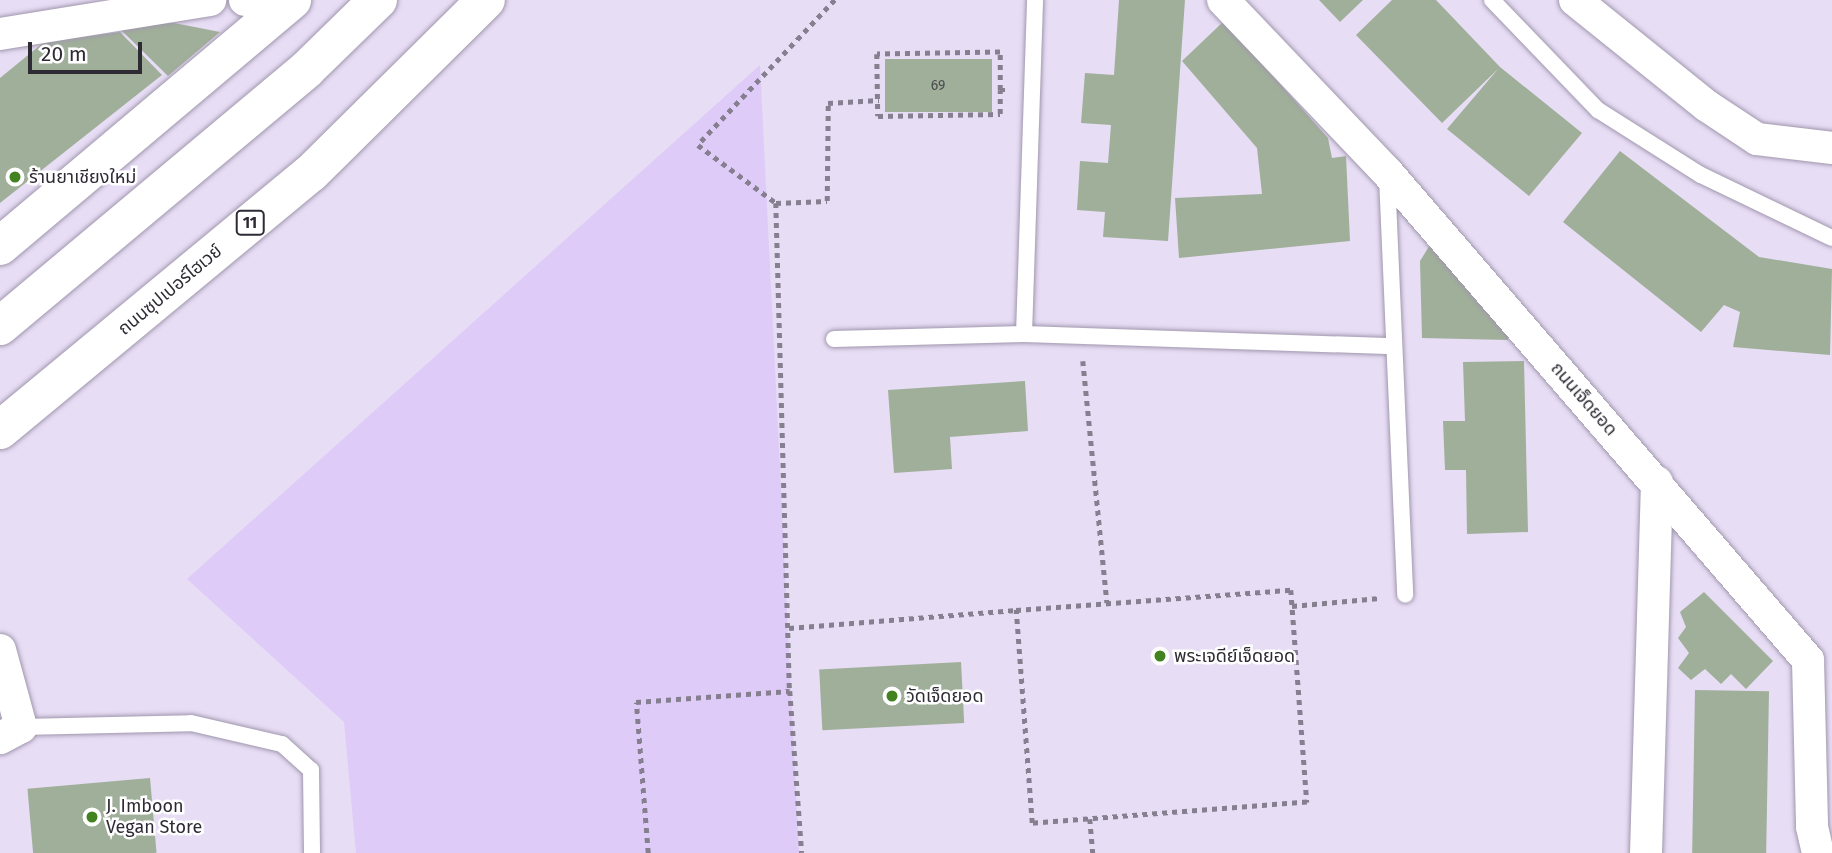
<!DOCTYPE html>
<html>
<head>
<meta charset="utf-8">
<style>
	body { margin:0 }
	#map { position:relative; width:1832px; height:853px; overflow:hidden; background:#e7ddf5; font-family:"Fira Sans","Noto Sans Thai",sans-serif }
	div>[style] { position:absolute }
	.green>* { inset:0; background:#decbf8 }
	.building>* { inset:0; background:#a0af9a; transform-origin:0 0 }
	.path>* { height:4.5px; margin-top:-2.25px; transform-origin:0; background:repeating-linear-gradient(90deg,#857f8f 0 5px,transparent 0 10px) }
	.roads { filter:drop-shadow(0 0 2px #a097ad) drop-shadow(0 0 2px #a097ad) }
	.lane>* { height:16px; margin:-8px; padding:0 8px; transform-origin:8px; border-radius:8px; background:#fff }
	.street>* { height:32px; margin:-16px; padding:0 16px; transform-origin:16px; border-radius:16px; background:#fff }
	.secondary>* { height:38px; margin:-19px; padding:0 19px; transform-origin:19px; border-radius:19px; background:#fff }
	.highway>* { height:38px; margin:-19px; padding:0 19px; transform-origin:19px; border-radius:19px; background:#fff }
	.dots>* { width:19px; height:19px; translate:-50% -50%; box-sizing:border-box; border:4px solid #fff; border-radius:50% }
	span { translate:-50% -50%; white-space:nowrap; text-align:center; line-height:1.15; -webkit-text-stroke:5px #fff; paint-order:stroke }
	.number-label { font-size:14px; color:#4b4c4e }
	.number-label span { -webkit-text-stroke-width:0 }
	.shield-label span { padding:2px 5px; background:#fff; border:2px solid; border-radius:5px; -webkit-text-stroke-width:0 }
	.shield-label { font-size:16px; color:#2f2b34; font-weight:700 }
	.poi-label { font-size:18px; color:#2f2b34 }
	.left { translate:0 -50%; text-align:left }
	.street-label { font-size:18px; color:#2f2b34 }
	.scale { position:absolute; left:28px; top:42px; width:114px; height:32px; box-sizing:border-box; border:4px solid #2f2b34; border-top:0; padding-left:9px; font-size:21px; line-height:24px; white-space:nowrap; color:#2f2b34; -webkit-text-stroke:5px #fff; paint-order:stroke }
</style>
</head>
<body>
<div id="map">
	<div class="green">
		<div style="clip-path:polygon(760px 65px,799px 853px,356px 853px,344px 722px,187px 579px)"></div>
	</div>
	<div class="building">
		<div style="clip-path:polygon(1119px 0,1185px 0,1168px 241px,1103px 237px,1105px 212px,1077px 210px,1080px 161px,1108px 163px,1111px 125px,1081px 123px,1085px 73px,1114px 75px)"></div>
		<div style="clip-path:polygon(1319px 0,1363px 0,1340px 22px)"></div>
		<div style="clip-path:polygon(1392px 0,1436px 0,1500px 67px,1582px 133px,1529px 196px,1447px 129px,1498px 69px,1442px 123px,1356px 35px)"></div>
		<div style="clip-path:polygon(164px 21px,220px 32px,168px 76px,120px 29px)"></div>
		<div style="clip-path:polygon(1224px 21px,1328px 138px,1332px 158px,1346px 156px,1350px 241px,1179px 258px,1175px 198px,1262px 194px,1257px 148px,1182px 61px)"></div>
		<div style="clip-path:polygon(120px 32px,162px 75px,0 203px,0 78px,44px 42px)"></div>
		<div style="left:992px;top:59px;width:53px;height:107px;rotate:90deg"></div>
		<div style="clip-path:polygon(1620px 151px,1759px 257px,1832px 269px,1830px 355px,1733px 347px,1740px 312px,1724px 305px,1701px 332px,1563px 222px)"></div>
		<div style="clip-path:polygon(1438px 232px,1509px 317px,1508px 340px,1422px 338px,1420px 261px)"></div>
		<div style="clip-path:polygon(1524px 361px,1528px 532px,1467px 534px,1466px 470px,1445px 470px,1443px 421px,1465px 421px,1463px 362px)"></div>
		<div style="clip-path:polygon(1025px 381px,1028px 431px,950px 437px,952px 469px,894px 473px,888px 390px)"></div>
		<div style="clip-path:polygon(1704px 592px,1773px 661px,1746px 689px,1731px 674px,1721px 684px,1705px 669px,1691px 680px,1678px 668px,1689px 653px,1678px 638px,1686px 627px,1680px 612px)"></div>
		<div style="left:961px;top:662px;width:61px;height:142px;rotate:87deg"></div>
		<div style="left:1695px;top:690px;width:74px;height:163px;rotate:1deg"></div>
		<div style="left:150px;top:778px;width:75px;height:123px;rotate:85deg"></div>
	</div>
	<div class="path">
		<div style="left:835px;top:0;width:199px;rotate:133.4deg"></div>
		<div style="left:698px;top:145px;width:97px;rotate:36.6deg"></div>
		<div style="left:776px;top:203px;width:51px;rotate:-2.2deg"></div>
		<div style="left:827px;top:201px;width:98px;rotate:-89.4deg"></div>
		<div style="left:828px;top:103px;width:51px;rotate:-3.4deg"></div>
		<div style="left:1000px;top:90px;width:38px;rotate:-90deg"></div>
		<div style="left:1000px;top:52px;width:123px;rotate:179.1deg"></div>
		<div style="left:877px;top:54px;width:62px;rotate:89.1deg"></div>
		<div style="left:878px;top:116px;width:122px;rotate:-0.9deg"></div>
		<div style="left:1000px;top:114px;width:24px;rotate:-90deg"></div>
		<div style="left:1000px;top:90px;width:7px"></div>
		<div style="left:776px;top:203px;width:488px;rotate:88.4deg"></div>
		<div style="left:1083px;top:361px;width:243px;rotate:84.3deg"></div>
		<div style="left:1291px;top:590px;width:213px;rotate:85.7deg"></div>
		<div style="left:1307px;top:802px;width:276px;rotate:175.6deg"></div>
		<div style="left:1032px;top:823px;width:214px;rotate:-94.3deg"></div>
		<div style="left:1016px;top:610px;width:276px;rotate:-4.2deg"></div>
		<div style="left:1292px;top:606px;width:88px;rotate:-5.2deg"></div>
		<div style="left:789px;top:628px;width:228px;rotate:-4.5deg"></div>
		<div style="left:1090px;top:819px;width:34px;rotate:85deg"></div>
		<div style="left:648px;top:853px;width:151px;rotate:-94.5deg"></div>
		<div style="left:636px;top:702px;width:154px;rotate:-4.1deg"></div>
		<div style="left:790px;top:691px;width:162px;rotate:85.8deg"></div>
	</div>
	<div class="roads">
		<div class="lane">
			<div style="left:1492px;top:0;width:153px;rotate:46.1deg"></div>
			<div style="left:1598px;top:110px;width:122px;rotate:32.3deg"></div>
			<div style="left:1701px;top:175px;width:145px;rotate:25.7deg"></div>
			<div style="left:1387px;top:177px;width:418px;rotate:87.5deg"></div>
			<div style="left:1024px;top:334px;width:334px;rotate:-88.1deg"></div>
			<div style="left:834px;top:339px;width:190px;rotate:-1.5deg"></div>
			<div style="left:1024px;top:334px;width:370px;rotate:1.9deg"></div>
			<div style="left:21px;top:727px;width:170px;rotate:-1.3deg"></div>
			<div style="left:191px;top:723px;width:93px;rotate:13deg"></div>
			<div style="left:282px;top:744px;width:39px;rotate:42deg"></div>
			<div style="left:311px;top:770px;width:83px;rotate:89.3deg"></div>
		</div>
		<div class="street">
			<div style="left:245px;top:0;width:45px;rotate:1.3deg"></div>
			<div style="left:1223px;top:0;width:236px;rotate:46.4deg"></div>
			<div style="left:1386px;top:171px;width:646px;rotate:49.21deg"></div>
			<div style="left:1808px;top:660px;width:167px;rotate:88.6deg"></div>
			<div style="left:1812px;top:827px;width:27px;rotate:77deg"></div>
			<div style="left:1575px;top:0;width:169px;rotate:38.8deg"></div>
			<div style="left:1707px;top:106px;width:60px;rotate:33.4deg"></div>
			<div style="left:1757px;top:139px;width:76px;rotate:6.8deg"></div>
			<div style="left:0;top:34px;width:213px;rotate:-9.2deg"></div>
			<div style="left:0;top:650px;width:80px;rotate:74.7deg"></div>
			<div style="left:21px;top:727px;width:24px;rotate:152deg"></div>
			<div style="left:1646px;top:853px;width:371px;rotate:-88.3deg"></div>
		</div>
		<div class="secondary">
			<div style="left:0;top:246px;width:382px;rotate:-40.1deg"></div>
		</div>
		<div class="highway">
			<div style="left:0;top:326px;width:400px;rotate:-39.9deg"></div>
			<div style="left:307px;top:69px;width:99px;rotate:-44.2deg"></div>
			<div style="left:0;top:430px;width:403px;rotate:-39.6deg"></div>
			<div style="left:311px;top:173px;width:246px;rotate:-44.7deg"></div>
		</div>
	</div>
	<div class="dots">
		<div style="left:15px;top:177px;background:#428221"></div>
		<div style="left:1160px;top:656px;background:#428221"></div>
		<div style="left:892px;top:696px;background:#428221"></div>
		<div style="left:92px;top:817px;background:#428221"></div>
	</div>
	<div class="number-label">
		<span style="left:938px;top:86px">69</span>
	</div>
	<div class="shield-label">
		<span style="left:250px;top:223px">11</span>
	</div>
	<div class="poi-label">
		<span class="left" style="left:29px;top:177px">ร้านยาเชียงใหม่</span>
		<span class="left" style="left:1174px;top:656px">พระเจดีย์เจ็ดยอด</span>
		<span class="left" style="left:906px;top:696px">วัดเจ็ดยอด</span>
		<span class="left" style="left:106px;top:817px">J. Imboon<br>Vegan Store</span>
	</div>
	<div class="street-label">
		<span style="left:170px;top:290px;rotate:-40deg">ถนนซุปเปอร์ไฮเวย์</span>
		<span style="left:1584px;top:399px;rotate:49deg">ถนนเจ็ดยอด</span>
	</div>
	<div class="scale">20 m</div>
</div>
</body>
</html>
